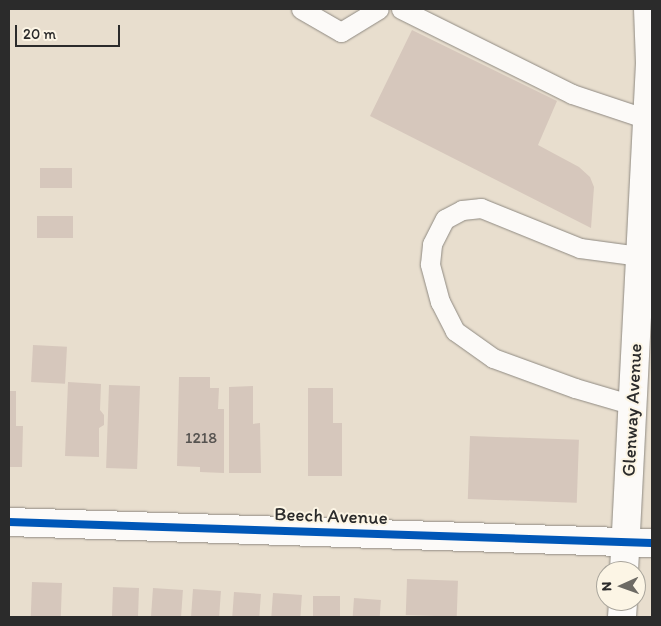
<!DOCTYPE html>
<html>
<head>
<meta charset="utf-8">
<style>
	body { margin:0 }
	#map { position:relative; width:661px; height:626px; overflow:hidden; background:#e8dece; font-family:Itim,sans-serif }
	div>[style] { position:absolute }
	.building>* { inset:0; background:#d6c7bc; transform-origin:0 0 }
	.roads { filter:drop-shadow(0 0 1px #8f8a82) drop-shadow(0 0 1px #8f8a82) }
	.lane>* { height:19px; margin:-9.5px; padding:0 9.5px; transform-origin:9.5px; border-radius:9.5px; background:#fcfaf8 }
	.street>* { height:28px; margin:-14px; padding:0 14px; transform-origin:14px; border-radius:14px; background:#fcfaf8 }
	.primary>* { height:28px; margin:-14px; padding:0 14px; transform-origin:14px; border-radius:14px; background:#fcfaf8 }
	.cycleway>* { height:8px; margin:-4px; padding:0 4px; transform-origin:4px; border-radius:4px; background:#0057b8 }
	span { translate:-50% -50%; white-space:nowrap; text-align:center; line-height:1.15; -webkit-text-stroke:4px #fcf5e5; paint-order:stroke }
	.number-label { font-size:16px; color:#565350 }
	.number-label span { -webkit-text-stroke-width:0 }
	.street-label { font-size:19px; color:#2b2b2b }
	.frame { position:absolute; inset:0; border:10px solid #2b2b2b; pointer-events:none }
	.north { position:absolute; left:596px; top:561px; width:50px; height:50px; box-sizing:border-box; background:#fcf5e5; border:1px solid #a8a49b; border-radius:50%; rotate:268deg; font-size:14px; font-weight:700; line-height:20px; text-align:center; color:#2b2b2b }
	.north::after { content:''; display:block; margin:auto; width:18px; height:22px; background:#6d6a64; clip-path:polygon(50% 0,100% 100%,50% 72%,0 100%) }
	.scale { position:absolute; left:15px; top:25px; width:105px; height:22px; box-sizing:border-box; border:2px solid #2b2b2b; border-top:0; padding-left:6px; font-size:15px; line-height:18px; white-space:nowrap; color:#2b2b2b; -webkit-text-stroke:4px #fcf5e5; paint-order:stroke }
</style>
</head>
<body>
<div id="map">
	<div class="building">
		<div style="clip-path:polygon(412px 30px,557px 101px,538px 145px,579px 167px,590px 177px,594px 187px,591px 228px,370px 116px)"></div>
		<div style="left:72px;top:168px;width:20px;height:32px;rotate:90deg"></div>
		<div style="left:73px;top:216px;width:22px;height:36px;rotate:90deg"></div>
		<div style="left:33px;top:345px;width:34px;height:37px;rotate:3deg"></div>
		<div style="clip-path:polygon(179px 377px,210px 377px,210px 388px,219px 388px,218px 409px,224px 409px,224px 473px,200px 472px,200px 467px,177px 466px)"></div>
		<div style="clip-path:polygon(68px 382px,101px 384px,100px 410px,104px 415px,104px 425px,99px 428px,99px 457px,65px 456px)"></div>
		<div style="left:109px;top:385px;width:31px;height:83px;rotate:2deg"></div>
		<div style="clip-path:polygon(253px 386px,253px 424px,260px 423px,261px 473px,229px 473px,229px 387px)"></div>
		<div style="clip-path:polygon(308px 388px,333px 388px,333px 423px,342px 423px,342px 476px,308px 476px)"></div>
		<div style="clip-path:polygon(9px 391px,16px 391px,16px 426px,23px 426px,22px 467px,9px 467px)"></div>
		<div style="left:470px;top:436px;width:109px;height:63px;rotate:2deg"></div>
		<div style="left:407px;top:579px;width:51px;height:36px;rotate:2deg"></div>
		<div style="left:32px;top:582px;width:30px;height:35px;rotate:2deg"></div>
		<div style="left:113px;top:587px;width:26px;height:30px;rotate:2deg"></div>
		<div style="left:153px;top:588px;width:30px;height:29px;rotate:4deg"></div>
		<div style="left:193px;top:589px;width:28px;height:28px;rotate:4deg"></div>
		<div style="left:234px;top:592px;width:27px;height:25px;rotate:4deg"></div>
		<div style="left:273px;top:593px;width:29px;height:24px;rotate:4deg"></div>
		<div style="left:313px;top:596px;width:27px;height:21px"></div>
		<div style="left:354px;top:598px;width:27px;height:19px;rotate:4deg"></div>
	</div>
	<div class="roads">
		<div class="lane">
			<div style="left:301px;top:9px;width:46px;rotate:29.9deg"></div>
			<div style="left:341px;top:32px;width:44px;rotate:-31.2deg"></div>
			<div style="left:401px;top:9px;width:191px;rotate:26.4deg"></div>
			<div style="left:572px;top:94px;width:79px;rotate:18.4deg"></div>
			<div style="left:633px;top:405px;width:60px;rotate:-163.7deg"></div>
			<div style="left:575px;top:388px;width:87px;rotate:-159.9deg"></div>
			<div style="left:493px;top:358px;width:47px;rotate:-144.6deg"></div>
			<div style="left:455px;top:331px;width:33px;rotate:-117deg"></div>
			<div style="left:440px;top:302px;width:39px;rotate:-105deg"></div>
			<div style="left:430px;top:264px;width:20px;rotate:-84deg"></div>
			<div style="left:432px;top:244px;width:28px;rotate:-63deg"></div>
			<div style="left:445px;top:219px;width:19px;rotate:-28deg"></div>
			<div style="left:462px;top:210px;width:19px;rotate:-6deg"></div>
			<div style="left:481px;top:208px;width:107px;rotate:22deg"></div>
			<div style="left:580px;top:248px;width:61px;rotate:7.6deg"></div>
		</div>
		<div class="street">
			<div style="left:9px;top:522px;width:643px;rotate:1.87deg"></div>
		</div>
		<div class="primary">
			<div style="left:624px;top:571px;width:509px;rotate:-87.07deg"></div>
			<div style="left:650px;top:63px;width:54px;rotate:-92.1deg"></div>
			<div style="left:622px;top:617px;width:16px;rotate:-86deg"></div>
		</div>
	</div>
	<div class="cycleway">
		<div style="left:9px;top:522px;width:643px;rotate:1.87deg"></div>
	</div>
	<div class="number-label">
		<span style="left:201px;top:438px">1218</span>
	</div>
	<div class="street-label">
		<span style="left:632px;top:410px;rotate:-87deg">Glenway Avenue</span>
		<span style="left:331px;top:516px;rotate:2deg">Beech Avenue</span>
	</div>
	<div class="frame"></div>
	<div class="north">N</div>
	<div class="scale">20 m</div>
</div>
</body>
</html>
